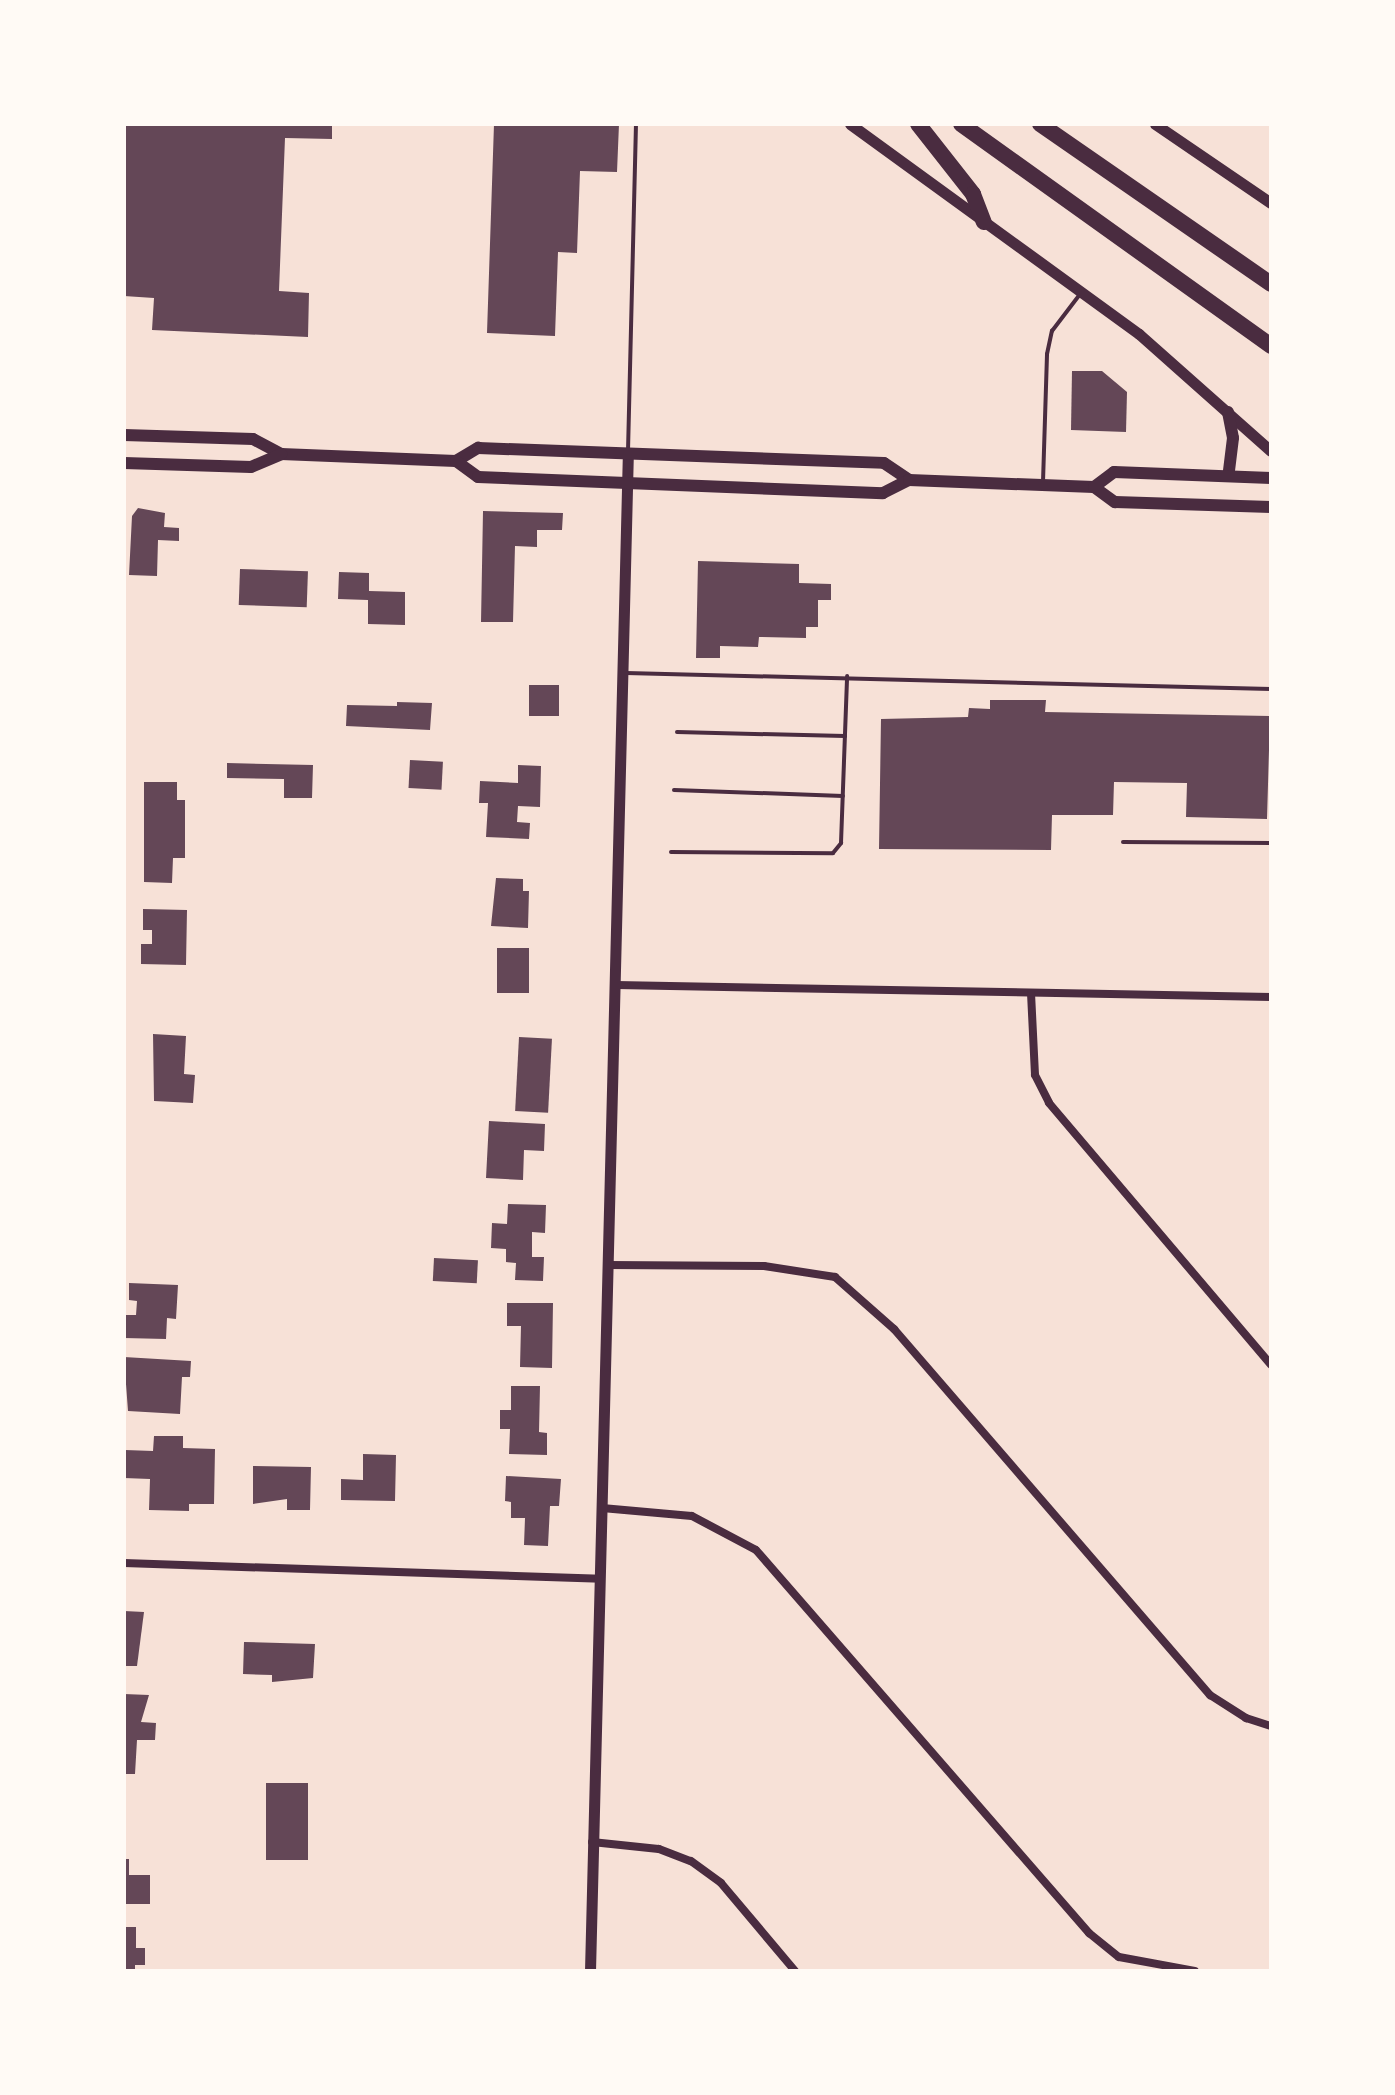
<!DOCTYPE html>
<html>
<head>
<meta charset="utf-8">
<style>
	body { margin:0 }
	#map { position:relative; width:1395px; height:2095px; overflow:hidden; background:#f7e1d7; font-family:"Fira Sans",sans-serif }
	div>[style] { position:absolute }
	.building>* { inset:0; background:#644757; transform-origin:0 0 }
	.service>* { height:4px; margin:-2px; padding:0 2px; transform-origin:2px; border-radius:2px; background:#4a2c40 }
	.minor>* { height:8px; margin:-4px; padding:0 4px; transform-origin:4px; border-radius:4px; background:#4a2c40 }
	.tertiary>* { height:11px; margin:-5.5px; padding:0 5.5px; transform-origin:5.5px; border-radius:5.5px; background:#4a2c40 }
	.secondary>* { height:12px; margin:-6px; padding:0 6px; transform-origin:6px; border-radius:6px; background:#4a2c40 }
	.motorway>* { height:16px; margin:-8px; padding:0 8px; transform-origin:8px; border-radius:8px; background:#4a2c40 }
	span { translate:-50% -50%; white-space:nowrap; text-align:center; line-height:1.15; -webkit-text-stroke:7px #fffaf5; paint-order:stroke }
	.frame { position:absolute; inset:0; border:126px solid #fffaf5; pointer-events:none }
</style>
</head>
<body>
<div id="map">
	<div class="building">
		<div style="clip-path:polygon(124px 124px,332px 124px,332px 139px,285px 138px,279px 291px,309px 293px,308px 337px,152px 330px,154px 298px,124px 296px)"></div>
		<div style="clip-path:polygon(494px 124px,619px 124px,617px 172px,580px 171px,577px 253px,558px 252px,555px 336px,487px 333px)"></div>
		<div style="clip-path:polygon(1072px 371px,1102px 371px,1127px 392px,1126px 432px,1071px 430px)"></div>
		<div style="clip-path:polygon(138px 508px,165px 513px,164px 527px,179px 528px,179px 541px,158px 540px,157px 576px,129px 575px,132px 516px)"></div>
		<div style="clip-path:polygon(483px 511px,563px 513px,562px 530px,537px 530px,537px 547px,515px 546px,513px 622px,481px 622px)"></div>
		<div style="clip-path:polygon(698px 561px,799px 564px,799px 583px,831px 584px,831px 600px,818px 600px,818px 627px,806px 627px,806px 638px,759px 637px,758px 647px,720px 646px,720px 658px,696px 658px)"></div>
		<div style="left:240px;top:569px;width:68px;height:36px;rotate:2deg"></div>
		<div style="clip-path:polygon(339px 572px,369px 573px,369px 591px,405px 592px,405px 625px,368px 624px,368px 600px,338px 599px)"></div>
		<div style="left:529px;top:685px;width:30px;height:31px"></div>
		<div style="clip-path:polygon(990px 700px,1046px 700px,1045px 712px,1270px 716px,1267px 819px,1186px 817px,1187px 783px,1114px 782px,1113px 815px,1052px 815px,1051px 850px,879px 849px,881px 719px,968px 717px,969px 708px,990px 709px)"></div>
		<div style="clip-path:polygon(397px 702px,432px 703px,430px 730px,346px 726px,347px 705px,397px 706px)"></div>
		<div style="left:410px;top:760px;width:33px;height:28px;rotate:3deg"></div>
		<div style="clip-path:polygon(227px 763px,313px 765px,312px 798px,284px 798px,284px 779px,227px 778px)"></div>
		<div style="clip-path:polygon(518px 765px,541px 766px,540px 807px,518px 806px,517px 822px,530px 823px,529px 839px,486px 837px,488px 803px,479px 803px,480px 781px,518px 783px)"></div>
		<div style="clip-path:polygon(144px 782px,177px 782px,177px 800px,185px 800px,185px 858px,173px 858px,172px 883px,144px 882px)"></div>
		<div style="clip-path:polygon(496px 878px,523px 879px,523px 891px,529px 891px,528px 928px,491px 926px)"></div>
		<div style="clip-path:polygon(143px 909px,187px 910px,186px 965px,141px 964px,141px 944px,152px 944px,152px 930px,143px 930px)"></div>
		<div style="left:497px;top:948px;width:32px;height:45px"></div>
		<div style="clip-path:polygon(153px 1034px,186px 1036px,184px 1074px,195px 1075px,193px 1103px,154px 1101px)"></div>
		<div style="left:519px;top:1037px;width:33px;height:74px;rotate:3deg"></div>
		<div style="clip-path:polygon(489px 1121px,545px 1124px,544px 1151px,524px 1150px,523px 1180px,486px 1178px)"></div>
		<div style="clip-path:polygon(508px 1204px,546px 1205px,545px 1233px,532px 1232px,532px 1257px,544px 1257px,543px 1281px,515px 1280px,516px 1263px,506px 1262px,506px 1249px,491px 1248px,492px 1223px,507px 1224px)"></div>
		<div style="left:434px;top:1258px;width:44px;height:23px;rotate:3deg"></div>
		<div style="clip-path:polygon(129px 1283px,178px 1285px,176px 1319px,167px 1318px,166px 1339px,124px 1338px,124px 1315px,136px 1315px,137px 1301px,129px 1300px)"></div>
		<div style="clip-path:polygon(507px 1303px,553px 1303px,552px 1368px,520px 1367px,521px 1326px,507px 1326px)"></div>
		<div style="clip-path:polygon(124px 1357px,191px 1361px,190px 1377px,182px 1377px,180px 1414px,128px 1411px)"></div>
		<div style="clip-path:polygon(511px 1386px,540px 1386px,539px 1432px,547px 1433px,547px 1455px,509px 1454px,510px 1429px,500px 1429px,500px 1410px,511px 1410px)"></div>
		<div style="clip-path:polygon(154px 1436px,183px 1436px,183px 1448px,215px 1449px,214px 1504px,189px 1504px,189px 1511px,149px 1510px,150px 1479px,124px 1478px,125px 1450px,153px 1451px)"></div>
		<div style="clip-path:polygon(363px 1454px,396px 1455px,395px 1501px,341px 1500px,341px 1479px,363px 1480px)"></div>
		<div style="clip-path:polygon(253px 1466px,311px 1467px,310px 1510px,287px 1510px,287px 1499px,253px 1504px)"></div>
		<div style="clip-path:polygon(506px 1476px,561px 1479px,559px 1506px,550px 1506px,548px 1546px,524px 1545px,525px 1518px,511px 1518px,511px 1502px,505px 1501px)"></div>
		<div style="clip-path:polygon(124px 1611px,144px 1612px,137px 1666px,124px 1666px)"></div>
		<div style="clip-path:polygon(244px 1642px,315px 1644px,313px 1678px,272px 1682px,272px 1675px,243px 1674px)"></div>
		<div style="clip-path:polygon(124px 1694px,149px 1695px,141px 1722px,156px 1723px,155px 1740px,137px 1740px,135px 1774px,124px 1774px)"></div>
		<div style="left:266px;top:1783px;width:42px;height:77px"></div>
		<div style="clip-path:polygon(124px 1859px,129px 1859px,129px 1875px,150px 1875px,150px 1904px,124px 1904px)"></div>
		<div style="clip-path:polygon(124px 1927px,136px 1927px,136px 1948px,145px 1948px,145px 1965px,135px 1965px,135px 1971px,124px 1971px)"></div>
	</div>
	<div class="service">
		<div style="left:628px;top:451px;width:327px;rotate:-88.6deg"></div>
		<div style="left:1043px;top:482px;width:128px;rotate:-88.2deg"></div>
		<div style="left:1047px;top:354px;width:24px;rotate:-78deg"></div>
		<div style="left:1052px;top:331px;width:48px;rotate:-52.7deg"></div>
		<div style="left:626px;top:673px;width:645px;rotate:1.42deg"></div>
		<div style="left:677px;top:732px;width:168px;rotate:1.4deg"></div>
		<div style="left:674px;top:790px;width:169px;rotate:2deg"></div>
		<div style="left:1123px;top:842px;width:148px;rotate:0.4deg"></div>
		<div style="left:671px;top:852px;width:162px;rotate:0.4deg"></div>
		<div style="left:833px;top:853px;width:13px;rotate:-51deg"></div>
		<div style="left:841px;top:843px;width:167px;rotate:-87.9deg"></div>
	</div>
	<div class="minor">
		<div style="left:616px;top:985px;width:655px;rotate:1.05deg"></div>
		<div style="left:1031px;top:993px;width:82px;rotate:87.2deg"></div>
		<div style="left:1035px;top:1075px;width:31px;rotate:63deg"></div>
		<div style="left:1049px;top:1103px;width:343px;rotate:49.7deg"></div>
		<div style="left:608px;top:1265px;width:156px;rotate:0.4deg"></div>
		<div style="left:764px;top:1266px;width:72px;rotate:8.8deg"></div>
		<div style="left:835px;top:1277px;width:79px;rotate:41.4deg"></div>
		<div style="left:894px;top:1329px;width:484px;rotate:49.2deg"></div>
		<div style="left:1210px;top:1695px;width:43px;rotate:32.6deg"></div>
		<div style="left:1246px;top:1718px;width:26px;rotate:18deg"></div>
		<div style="left:602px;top:1508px;width:90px;rotate:5.1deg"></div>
		<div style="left:692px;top:1516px;width:72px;rotate:28deg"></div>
		<div style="left:756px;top:1550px;width:508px;rotate:48.99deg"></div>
		<div style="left:1089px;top:1933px;width:38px;rotate:39deg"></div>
		<div style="left:1119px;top:1957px;width:77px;rotate:10.4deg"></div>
		<div style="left:124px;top:1563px;width:477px;rotate:1.9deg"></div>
		<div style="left:592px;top:1842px;width:67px;rotate:6deg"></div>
		<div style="left:659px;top:1849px;width:34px;rotate:21deg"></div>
		<div style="left:691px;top:1861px;width:37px;rotate:36deg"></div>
		<div style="left:721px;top:1883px;width:115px;rotate:49.9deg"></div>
	</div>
	<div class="tertiary">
		<div style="left:850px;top:124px;width:357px;rotate:36deg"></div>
		<div style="left:1139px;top:334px;width:176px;rotate:41.6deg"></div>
		<div style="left:1155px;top:124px;width:140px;rotate:34.3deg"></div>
		<div style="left:590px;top:1971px;width:1518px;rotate:-88.57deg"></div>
	</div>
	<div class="secondary">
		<div style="left:1228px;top:412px;width:26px;rotate:79deg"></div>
		<div style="left:1233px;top:438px;width:38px;rotate:97deg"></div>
		<div style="left:124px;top:435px;width:129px;rotate:1.8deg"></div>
		<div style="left:253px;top:439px;width:32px;rotate:28deg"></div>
		<div style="left:281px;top:454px;width:175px;rotate:2.3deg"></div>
		<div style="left:456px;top:461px;width:26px;rotate:-31deg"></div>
		<div style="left:478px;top:448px;width:406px;rotate:2.1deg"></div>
		<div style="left:884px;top:463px;width:30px;rotate:34deg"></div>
		<div style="left:456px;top:461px;width:27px;rotate:36deg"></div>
		<div style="left:478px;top:477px;width:405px;rotate:2.3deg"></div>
		<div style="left:883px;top:493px;width:29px;rotate:-27deg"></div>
		<div style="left:909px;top:480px;width:185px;rotate:2.2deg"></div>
		<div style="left:1094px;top:487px;width:26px;rotate:36deg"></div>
		<div style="left:1115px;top:502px;width:156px;rotate:1.8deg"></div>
		<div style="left:124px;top:463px;width:127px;rotate:1.8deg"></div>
		<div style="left:251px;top:467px;width:33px;rotate:-23deg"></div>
		<div style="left:1094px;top:487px;width:25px;rotate:-37deg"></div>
		<div style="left:1114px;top:472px;width:157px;rotate:2.2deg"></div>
	</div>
	<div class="motorway">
		<div style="left:918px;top:124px;width:89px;rotate:51.8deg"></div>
		<div style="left:973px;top:194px;width:30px;rotate:69deg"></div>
		<div style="left:961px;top:124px;width:381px;rotate:35.6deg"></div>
		<div style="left:1040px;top:124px;width:281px;rotate:34.7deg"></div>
	</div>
	<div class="frame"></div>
</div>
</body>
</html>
